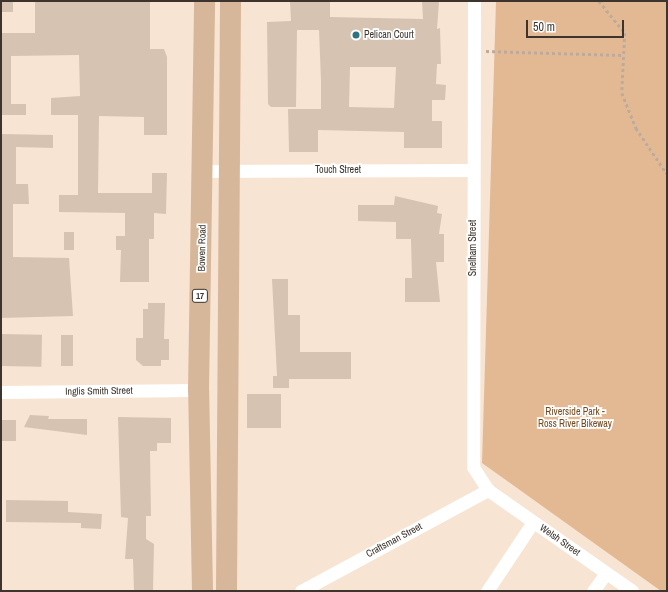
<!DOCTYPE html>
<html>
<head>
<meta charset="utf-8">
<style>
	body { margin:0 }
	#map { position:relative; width:668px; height:592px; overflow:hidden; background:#f8e4d2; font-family:"Archivo Narrow",sans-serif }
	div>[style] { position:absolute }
	.green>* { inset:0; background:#e3b994 }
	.building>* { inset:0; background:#d7c3b2; transform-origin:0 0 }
	.path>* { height:2.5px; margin-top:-1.25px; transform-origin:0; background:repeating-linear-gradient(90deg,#bcab9d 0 3px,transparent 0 6px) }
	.minor>* { height:13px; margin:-6.5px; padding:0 6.5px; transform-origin:6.5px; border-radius:6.5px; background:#fff }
	.primary>* { height:21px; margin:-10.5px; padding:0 10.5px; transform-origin:10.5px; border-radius:10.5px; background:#d7b79a }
	.dots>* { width:11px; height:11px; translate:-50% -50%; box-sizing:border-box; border:2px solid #fff; border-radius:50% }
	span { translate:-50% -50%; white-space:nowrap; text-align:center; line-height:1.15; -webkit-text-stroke:3.5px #fff; paint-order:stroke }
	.shield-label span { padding:1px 3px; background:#fff; border:1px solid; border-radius:3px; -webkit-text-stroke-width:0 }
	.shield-label { font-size:9px; color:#3c342d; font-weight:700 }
	.poi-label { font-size:10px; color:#3c342d }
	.left { translate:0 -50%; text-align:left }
	.street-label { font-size:10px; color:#3c342d }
	.park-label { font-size:10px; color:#73491d }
	.frame { position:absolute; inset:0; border:2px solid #3c342d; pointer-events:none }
	.scale { position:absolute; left:526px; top:20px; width:98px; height:18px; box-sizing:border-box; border:2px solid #3c342d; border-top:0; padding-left:5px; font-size:12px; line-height:14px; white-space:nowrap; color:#3c342d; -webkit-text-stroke:3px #fff; paint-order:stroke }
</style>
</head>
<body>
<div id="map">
	<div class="green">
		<div style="clip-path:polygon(496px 1px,667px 1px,667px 591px,661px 591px,482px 463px)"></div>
	</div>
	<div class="building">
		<div style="left:1px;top:1px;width:12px;height:11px"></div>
		<div style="clip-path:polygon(35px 1px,150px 1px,150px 49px,164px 49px,167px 57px,167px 135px,144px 135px,144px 117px,99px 116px,98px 193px,152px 193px,152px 173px,167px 173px,166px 214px,154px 213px,154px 239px,149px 239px,149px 282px,120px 282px,121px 250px,116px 250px,116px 236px,125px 236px,125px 213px,59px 212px,59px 195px,78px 195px,78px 115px,51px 115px,51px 98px,80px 96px,79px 55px,11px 56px,11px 104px,26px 104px,26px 115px,1px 115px,1px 33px,35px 33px)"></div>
		<div style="clip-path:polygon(evenodd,290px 1px,330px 1px,330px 17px,423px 19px,422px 1px,439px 1px,437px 29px,440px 28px,441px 64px,437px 64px,436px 84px,446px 85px,445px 100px,432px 100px,432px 121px,442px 121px,442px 148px,404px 148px,404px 132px,318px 130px,318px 152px,289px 152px,288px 109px,321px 109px,321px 81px,319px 30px,297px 30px,296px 107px,271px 107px,268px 104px,267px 22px,291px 21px,290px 1px,350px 67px,396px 67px,394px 108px,349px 107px,350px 67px)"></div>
		<div style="clip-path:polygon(1px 134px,53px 135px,53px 148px,16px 147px,16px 184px,28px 184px,29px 204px,13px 204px,13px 257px,69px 258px,73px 316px,1px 318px)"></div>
		<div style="clip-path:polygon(395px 196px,438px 206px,437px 213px,442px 214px,439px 234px,444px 234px,444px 262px,436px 262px,440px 302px,405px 302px,405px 278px,412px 278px,411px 239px,396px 239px,396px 222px,358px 221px,358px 205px,394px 205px)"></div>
		<div style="left:64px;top:232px;width:10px;height:18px"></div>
		<div style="clip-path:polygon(272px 279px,288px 279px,288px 315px,300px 315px,300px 352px,351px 352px,351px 379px,289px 379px,289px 388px,273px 388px,273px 376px,277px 376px)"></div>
		<div style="clip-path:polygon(148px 303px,165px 303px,164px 339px,169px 339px,169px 360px,161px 360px,161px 366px,143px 366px,136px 360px,136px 338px,143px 338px,143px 309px,148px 309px)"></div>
		<div style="left:1px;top:334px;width:41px;height:32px;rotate:1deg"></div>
		<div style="left:61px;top:335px;width:12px;height:31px"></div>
		<div style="left:281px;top:394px;width:34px;height:34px;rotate:90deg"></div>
		<div style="clip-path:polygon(30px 415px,49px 416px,48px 419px,87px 419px,87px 435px,24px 427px)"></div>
		<div style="clip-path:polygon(118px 417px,171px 418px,171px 443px,157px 443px,157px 451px,150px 451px,151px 516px,146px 516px,146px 539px,154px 544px,153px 591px,134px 591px,133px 559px,125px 559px,128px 518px,121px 517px)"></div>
		<div style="left:1px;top:420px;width:15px;height:21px"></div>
		<div style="clip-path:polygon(6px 500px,68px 501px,68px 512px,102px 514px,101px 529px,81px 528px,81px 523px,6px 522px)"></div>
	</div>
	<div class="path">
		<div style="left:599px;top:1px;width:41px;rotate:50.9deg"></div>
		<div style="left:625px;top:33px;width:60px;rotate:92.9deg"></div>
		<div style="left:622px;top:93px;width:38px;rotate:68deg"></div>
		<div style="left:636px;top:128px;width:55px;rotate:56deg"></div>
		<div style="left:486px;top:51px;width:137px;rotate:1.7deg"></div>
	</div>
	<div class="minor">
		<div style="left:474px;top:1px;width:466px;rotate:90.1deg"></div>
		<div style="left:473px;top:467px;width:27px;rotate:57deg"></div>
		<div style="left:488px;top:490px;width:176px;rotate:35deg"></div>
		<div style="left:204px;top:171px;width:268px;rotate:-0.2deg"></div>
		<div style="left:1px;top:392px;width:197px;rotate:-0.6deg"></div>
		<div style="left:301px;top:591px;width:213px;rotate:-28.4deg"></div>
		<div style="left:487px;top:591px;width:83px;rotate:-56.3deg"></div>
		<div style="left:593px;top:591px;width:22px;rotate:-54deg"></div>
	</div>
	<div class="primary">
		<div style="left:202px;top:591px;width:201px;rotate:-91.1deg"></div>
		<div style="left:198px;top:390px;width:389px;rotate:-89.1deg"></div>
		<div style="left:226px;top:591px;width:590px;rotate:-89.61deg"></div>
	</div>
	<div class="dots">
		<div style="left:356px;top:35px;background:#2e7381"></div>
	</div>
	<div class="shield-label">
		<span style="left:200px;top:296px">17</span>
	</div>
	<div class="poi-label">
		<span class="left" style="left:364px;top:35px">Pelican Court</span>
	</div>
	<div class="street-label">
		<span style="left:338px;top:170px">Touch Street</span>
		<span style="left:202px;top:248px;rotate:-89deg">Bowen Road</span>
		<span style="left:473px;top:248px;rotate:-90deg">Snelham Street</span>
		<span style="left:99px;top:391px;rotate:-1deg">Inglis Smith Street</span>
		<span style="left:394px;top:540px;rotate:-28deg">Craftsman Street</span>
		<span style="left:560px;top:540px;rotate:35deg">Welsh Street</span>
	</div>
	<div class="park-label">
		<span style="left:575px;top:417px">Riverside Park -<br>Ross River Bikeway</span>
	</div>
	<div class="frame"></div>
	<div class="scale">50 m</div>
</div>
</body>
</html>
